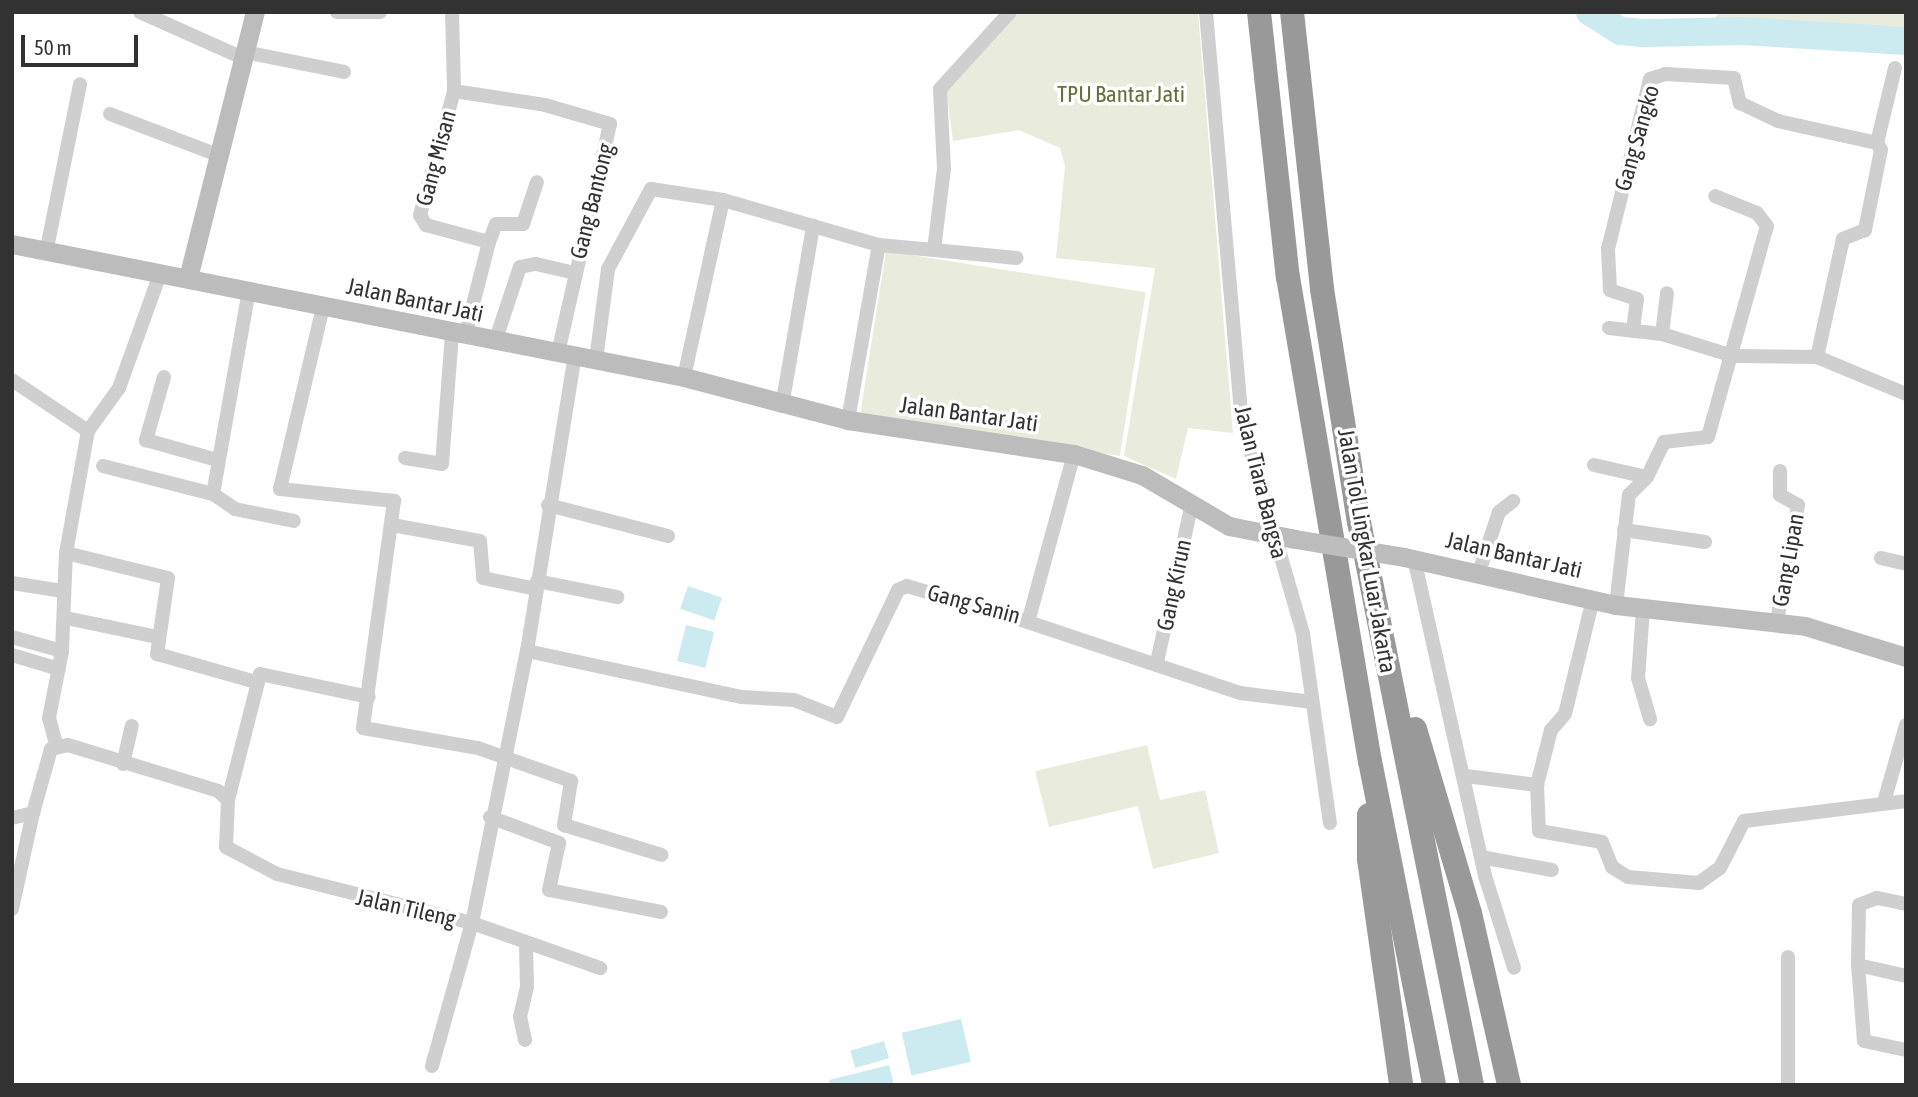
<!DOCTYPE html>
<html>
<head>
<meta charset="utf-8">
<style>
	body { margin:0 }
	#map { position:relative; width:1918px; height:1097px; overflow:hidden; background:#fff; font-family:"Asap Condensed",sans-serif }
	div>[style] { position:absolute }
	.green>* { inset:0; background:#e9ecdd; transform-origin:0 0 }
	.water>* { inset:0; background:#cbebf0; transform-origin:0 0 }
	.river>* { height:28px; margin:-14px; padding:0 14px; transform-origin:14px; border-radius:14px; background:#cbebf0 }
	.street>* { height:14px; margin:-7px; padding:0 7px; transform-origin:7px; border-radius:7px; background:#cfcfcf }
	.secondary>* { height:19px; margin:-9.5px; padding:0 9.5px; transform-origin:9.5px; border-radius:9.5px; background:#bcbcbc }
	.highway>* { height:24px; margin:-12px; padding:0 12px; transform-origin:12px; border-radius:12px; background:#999 }
	.secondary-bridge>* { height:19px; margin:-9.5px; padding:0 9.5px; transform-origin:9.5px; border-radius:9.5px; background:#bcbcbc }
	span { translate:-50% -50%; white-space:nowrap; text-align:center; line-height:1.15; -webkit-text-stroke:7px #fff; paint-order:stroke }
	.park-label { font-size:23px; color:#63723b }
	.street-label { font-size:23px; color:#323232 }
	.frame { position:absolute; inset:0; border:14px solid #323232; pointer-events:none }
	.scale { position:absolute; left:21px; top:35px; width:117px; height:32px; box-sizing:border-box; border:4px solid #323232; border-top:0; padding-left:9px; font-size:21px; line-height:24px; white-space:nowrap; color:#323232; -webkit-text-stroke:5px #fff; paint-order:stroke }
</style>
</head>
<body>
<div id="map">
	<div class="green">
		<div style="clip-path:polygon(1019px 12px,1198px 12px,1233px 433px,1188px 428px,1176px 479px,1124px 456px,1155px 268px,1056px 258px,1065px 166px,1060px 148px,1019px 130px,953px 141px,946px 88px)"></div>
		<div style="clip-path:polygon(1721px 12px,1906px 12px,1906px 30px,1714px 18px)"></div>
		<div style="left:886px;top:251px;width:263px;height:166px;rotate:9deg"></div>
		<div style="clip-path:polygon(1147px 745px,1160px 800px,1205px 790px,1219px 853px,1153px 869px,1138px 806px,1049px 827px,1035px 771px)"></div>
	</div>
	<div class="water">
		<div style="left:688px;top:586px;width:36px;height:24px;rotate:19deg"></div>
		<div style="left:686px;top:625px;width:29px;height:37px;rotate:14deg"></div>
		<div style="left:961px;top:1019px;width:44px;height:61px;rotate:77deg"></div>
		<div style="left:884px;top:1041px;width:18px;height:35px;rotate:74deg"></div>
		<div style="clip-path:polygon(889px 1065px,894px 1085px,830px 1085px,829px 1080px)"></div>
	</div>
	<div class="river">
		<div style="left:1590px;top:12px;width:36px;rotate:32deg"></div>
		<div style="left:1621px;top:31px;width:25px;rotate:5deg"></div>
		<div style="left:1646px;top:33px;width:96px;rotate:-1.2deg"></div>
		<div style="left:1742px;top:31px;width:164px;rotate:3.5deg"></div>
	</div>
	<div class="street">
		<div style="left:140px;top:12px;width:113px;rotate:24.1deg"></div>
		<div style="left:337px;top:12px;width:43px"></div>
		<div style="left:452px;top:12px;width:79px;rotate:88.5deg"></div>
		<div style="left:454px;top:91px;width:129px;rotate:105.3deg"></div>
		<div style="left:420px;top:215px;width:12px;rotate:59deg"></div>
		<div style="left:426px;top:225px;width:65px;rotate:15.1deg"></div>
		<div style="left:489px;top:242px;width:97px;rotate:104.3deg"></div>
		<div style="left:1206px;top:12px;width:412px;rotate:85deg"></div>
		<div style="left:1242px;top:422px;width:221px;rotate:73.9deg"></div>
		<div style="left:1303px;top:634px;width:191px;rotate:81.9deg"></div>
		<div style="left:245px;top:52px;width:101px;rotate:11.4deg"></div>
		<div style="left:454px;top:91px;width:92px;rotate:8.7deg"></div>
		<div style="left:545px;top:105px;width:68px;rotate:16.3deg"></div>
		<div style="left:610px;top:124px;width:235px;rotate:102.8deg"></div>
		<div style="left:110px;top:114px;width:116px;rotate:20.8deg"></div>
		<div style="left:1877px;top:143px;width:77px;rotate:-76.5deg"></div>
		<div style="left:489px;top:242px;width:19px;rotate:-69deg"></div>
		<div style="left:496px;top:224px;width:27px"></div>
		<div style="left:523px;top:224px;width:44px;rotate:-71.6deg"></div>
		<div style="left:47px;top:248px;width:167px;rotate:-78.6deg"></div>
		<div style="left:934px;top:250px;width:83px;rotate:5.5deg"></div>
		<div style="left:249px;top:290px;width:207px;rotate:100deg"></div>
		<div style="left:213px;top:494px;width:27px;rotate:34deg"></div>
		<div style="left:235px;top:509px;width:60px;rotate:11.5deg"></div>
		<div style="left:323px;top:307px;width:187px;rotate:103.3deg"></div>
		<div style="left:280px;top:489px;width:115px;rotate:6deg"></div>
		<div style="left:394px;top:501px;width:229px;rotate:97.8deg"></div>
		<div style="left:363px;top:728px;width:117px;rotate:9.9deg"></div>
		<div style="left:478px;top:748px;width:99px;rotate:19.5deg"></div>
		<div style="left:571px;top:781px;width:45px;rotate:99deg"></div>
		<div style="left:564px;top:825px;width:102px;rotate:17deg"></div>
		<div style="left:1609px;top:328px;width:53px;rotate:6.5deg"></div>
		<div style="left:1662px;top:334px;width:74px;rotate:17.2deg"></div>
		<div style="left:1733px;top:356px;width:84px;rotate:0.7deg"></div>
		<div style="left:1817px;top:357px;width:96px;rotate:22.6deg"></div>
		<div style="left:1633px;top:331px;width:32px;rotate:-83deg"></div>
		<div style="left:1637px;top:299px;width:28px;rotate:-162deg"></div>
		<div style="left:1610px;top:290px;width:41px;rotate:-92.8deg"></div>
		<div style="left:1608px;top:249px;width:175px;rotate:-76.1deg"></div>
		<div style="left:1650px;top:79px;width:16px;rotate:-18deg"></div>
		<div style="left:1665px;top:74px;width:69px;rotate:3.3deg"></div>
		<div style="left:1734px;top:78px;width:26px;rotate:77deg"></div>
		<div style="left:1740px;top:103px;width:42px;rotate:25.3deg"></div>
		<div style="left:1778px;top:121px;width:101px;rotate:12.5deg"></div>
		<div style="left:1877px;top:143px;width:8px;rotate:60deg"></div>
		<div style="left:1881px;top:150px;width:82px;rotate:101.3deg"></div>
		<div style="left:1865px;top:230px;width:24px;rotate:158deg"></div>
		<div style="left:1843px;top:239px;width:121px;rotate:102.4deg"></div>
		<div style="left:1662px;top:334px;width:41px;rotate:-83deg"></div>
		<div style="left:495px;top:342px;width:79px;rotate:-71.6deg"></div>
		<div style="left:520px;top:267px;width:16px;rotate:-11deg"></div>
		<div style="left:536px;top:264px;width:40px;rotate:13deg"></div>
		<div style="left:596px;top:360px;width:92px;rotate:-82.5deg"></div>
		<div style="left:608px;top:269px;width:91px;rotate:-61.7deg"></div>
		<div style="left:651px;top:189px;width:73px;rotate:8.7deg"></div>
		<div style="left:723px;top:200px;width:162px;rotate:16.1deg"></div>
		<div style="left:164px;top:377px;width:66px;rotate:105.9deg"></div>
		<div style="left:146px;top:440px;width:74px;rotate:15.7deg"></div>
		<div style="left:684px;top:377px;width:181px;rotate:-77.6deg"></div>
		<div style="left:12px;top:380px;width:92px;rotate:33.9deg"></div>
		<div style="left:782px;top:406px;width:183px;rotate:-80.2deg"></div>
		<div style="left:848px;top:420px;width:178px;rotate:-80deg"></div>
		<div style="left:879px;top:245px;width:55px;rotate:5.2deg"></div>
		<div style="left:934px;top:250px;width:82px;rotate:-83deg"></div>
		<div style="left:944px;top:169px;width:80px;rotate:-92.9deg"></div>
		<div style="left:940px;top:89px;width:104px;rotate:-47.7deg"></div>
		<div style="left:405px;top:458px;width:37px;rotate:9deg"></div>
		<div style="left:442px;top:464px;width:131px;rotate:-85.6deg"></div>
		<div style="left:1594px;top:465px;width:54px;rotate:12.8deg"></div>
		<div style="left:103px;top:466px;width:114px;rotate:14.3deg"></div>
		<div style="left:548px;top:505px;width:124px;rotate:14.5deg"></div>
		<div style="left:392px;top:525px;width:89px;rotate:10.3deg"></div>
		<div style="left:480px;top:541px;width:37px;rotate:85deg"></div>
		<div style="left:483px;top:578px;width:54px;rotate:11.7deg"></div>
		<div style="left:1624px;top:530px;width:82px;rotate:8.4deg"></div>
		<div style="left:66px;top:553px;width:105px;rotate:13.8deg"></div>
		<div style="left:168px;top:578px;width:77px;rotate:98.2deg"></div>
		<div style="left:157px;top:654px;width:103px;rotate:15.8deg"></div>
		<div style="left:1414px;top:558px;width:329px;rotate:77.4deg"></div>
		<div style="left:1486px;top:879px;width:93px;rotate:72.5deg"></div>
		<div style="left:1881px;top:558px;width:26px;rotate:13deg"></div>
		<div style="left:1480px;top:569px;width:60px;rotate:-71.6deg"></div>
		<div style="left:1499px;top:512px;width:18px;rotate:-38deg"></div>
		<div style="left:537px;top:581px;width:82px;rotate:11.3deg"></div>
		<div style="left:12px;top:583px;width:52px;rotate:8.9deg"></div>
		<div style="left:1593px;top:599px;width:118px;rotate:103.7deg"></div>
		<div style="left:1565px;top:714px;width:21px;rotate:131deg"></div>
		<div style="left:1551px;top:730px;width:57px;rotate:104.3deg"></div>
		<div style="left:1537px;top:785px;width:46px;rotate:87.5deg"></div>
		<div style="left:1539px;top:831px;width:64px;rotate:9.9deg"></div>
		<div style="left:1602px;top:842px;width:27px;rotate:68deg"></div>
		<div style="left:1612px;top:867px;width:19px;rotate:32deg"></div>
		<div style="left:1628px;top:877px;width:71px;rotate:4.8deg"></div>
		<div style="left:1699px;top:883px;width:26px;rotate:-36deg"></div>
		<div style="left:1720px;top:868px;width:53px;rotate:-62.9deg"></div>
		<div style="left:1744px;top:821px;width:163px;rotate:-7deg"></div>
		<div style="left:1616px;top:605px;width:111px;rotate:-83.3deg"></div>
		<div style="left:1629px;top:495px;width:25px;rotate:-45deg"></div>
		<div style="left:1647px;top:477px;width:39px;rotate:-64deg"></div>
		<div style="left:1664px;top:442px;width:44px;rotate:-6.5deg"></div>
		<div style="left:1708px;top:437px;width:219px;rotate:-74.4deg"></div>
		<div style="left:1767px;top:226px;width:16px;rotate:-128deg"></div>
		<div style="left:1757px;top:213px;width:45px;rotate:-158deg"></div>
		<div style="left:1643px;top:609px;width:69px;rotate:94.1deg"></div>
		<div style="left:1638px;top:678px;width:43px;rotate:73.7deg"></div>
		<div style="left:66px;top:618px;width:94px;rotate:11.7deg"></div>
		<div style="left:1777px;top:621px;width:118px;rotate:-79.7deg"></div>
		<div style="left:1798px;top:505px;width:21px;rotate:-151deg"></div>
		<div style="left:1780px;top:495px;width:24px;rotate:-90deg"></div>
		<div style="left:1028px;top:622px;width:224px;rotate:18.5deg"></div>
		<div style="left:1240px;top:693px;width:73px;rotate:7.1deg"></div>
		<div style="left:12px;top:637px;width:52px;rotate:15.6deg"></div>
		<div style="left:527px;top:651px;width:220px;rotate:12.1deg"></div>
		<div style="left:742px;top:697px;width:52px;rotate:3.3deg"></div>
		<div style="left:794px;top:700px;width:46px;rotate:21.6deg"></div>
		<div style="left:837px;top:717px;width:141px;rotate:-64.3deg"></div>
		<div style="left:898px;top:590px;width:10px;rotate:-24deg"></div>
		<div style="left:907px;top:586px;width:126px;rotate:16.6deg"></div>
		<div style="left:1028px;top:622px;width:174px;rotate:-74.7deg"></div>
		<div style="left:12px;top:655px;width:49px;rotate:16.6deg"></div>
		<div style="left:1157px;top:662px;width:159px;rotate:-77.6deg"></div>
		<div style="left:56px;top:744px;width:27px;rotate:-105deg"></div>
		<div style="left:49px;top:718px;width:68px;rotate:-79deg"></div>
		<div style="left:62px;top:651px;width:98px;rotate:-87.7deg"></div>
		<div style="left:66px;top:553px;width:124px;rotate:-79.8deg"></div>
		<div style="left:88px;top:431px;width:53px;rotate:-54.2deg"></div>
		<div style="left:119px;top:388px;width:121px;rotate:-70.2deg"></div>
		<div style="left:123px;top:764px;width:39px;rotate:-77deg"></div>
		<div style="left:1466px;top:776px;width:72px;rotate:7.2deg"></div>
		<div style="left:228px;top:800px;width:130px;rotate:-75.7deg"></div>
		<div style="left:260px;top:674px;width:111px;rotate:11.9deg"></div>
		<div style="left:1884px;top:802px;width:80px;rotate:-74.1deg"></div>
		<div style="left:490px;top:817px;width:74px;rotate:20.6deg"></div>
		<div style="left:559px;top:843px;width:48px;rotate:102deg"></div>
		<div style="left:549px;top:890px;width:114px;rotate:11.1deg"></div>
		<div style="left:12px;top:818px;width:22px;rotate:-13deg"></div>
		<div style="left:33px;top:813px;width:66px;rotate:-74.3deg"></div>
		<div style="left:51px;top:749px;width:17px;rotate:-13deg"></div>
		<div style="left:68px;top:745px;width:157px;rotate:17deg"></div>
		<div style="left:218px;top:791px;width:13px;rotate:42deg"></div>
		<div style="left:228px;top:800px;width:47px;rotate:92.4deg"></div>
		<div style="left:226px;top:847px;width:58px;rotate:27.9deg"></div>
		<div style="left:277px;top:874px;width:201px;rotate:14.1deg"></div>
		<div style="left:472px;top:923px;width:278px;rotate:-78.6deg"></div>
		<div style="left:527px;top:651px;width:300px;rotate:-80.8deg"></div>
		<div style="left:1481px;top:857px;width:72px;rotate:10.4deg"></div>
		<div style="left:1906px;top:904px;width:30px;rotate:-168deg"></div>
		<div style="left:1877px;top:898px;width:19px;rotate:159deg"></div>
		<div style="left:1859px;top:905px;width:60px;rotate:91deg"></div>
		<div style="left:1858px;top:965px;width:76px;rotate:85.5deg"></div>
		<div style="left:1864px;top:1041px;width:43px;rotate:12.1deg"></div>
		<div style="left:12px;top:909px;width:98px;rotate:-77.7deg"></div>
		<div style="left:1858px;top:965px;width:49px;rotate:12.9deg"></div>
		<div style="left:525px;top:1040px;width:24px;rotate:-102deg"></div>
		<div style="left:520px;top:1017px;width:31px;rotate:-77deg"></div>
		<div style="left:527px;top:987px;width:40px;rotate:-91.4deg"></div>
		<div style="left:432px;top:1066px;width:148px;rotate:-74.4deg"></div>
		<div style="left:472px;top:923px;width:136px;rotate:19.4deg"></div>
		<div style="left:1788px;top:1085px;width:128px;rotate:-90deg"></div>
	</div>
	<div class="secondary">
		<div style="left:12px;top:244px;width:685px;rotate:11.2deg"></div>
		<div style="left:684px;top:377px;width:170px;rotate:14.7deg"></div>
		<div style="left:848px;top:420px;width:229px;rotate:8.6deg"></div>
		<div style="left:1074px;top:454px;width:71px;rotate:17.2deg"></div>
		<div style="left:1142px;top:475px;width:101px;rotate:30.4deg"></div>
		<div style="left:1229px;top:526px;width:67px;rotate:11.1deg"></div>
		<div style="left:188px;top:278px;width:274px;rotate:-75.9deg"></div>
		<div style="left:1404px;top:557px;width:217px;rotate:12.8deg"></div>
		<div style="left:1616px;top:605px;width:190px;rotate:6.3deg"></div>
		<div style="left:1805px;top:626px;width:106px;rotate:17.1deg"></div>
	</div>
	<div class="highway">
		<div style="left:1259px;top:12px;width:267px;rotate:83.8deg"></div>
		<div style="left:1288px;top:277px;width:491px;rotate:80.4deg"></div>
		<div style="left:1370px;top:761px;width:330px;rotate:78.8deg"></div>
		<div style="left:1292px;top:12px;width:279px;rotate:83.8deg"></div>
		<div style="left:1322px;top:289px;width:236px;rotate:81deg"></div>
		<div style="left:1359px;top:522px;width:574px;rotate:78.65deg"></div>
		<div style="left:1415px;top:729px;width:192px;rotate:73.4deg"></div>
		<div style="left:1470px;top:913px;width:176px;rotate:77.2deg"></div>
		<div style="left:1369px;top:815px;width:44px;rotate:90deg"></div>
		<div style="left:1369px;top:859px;width:228px;rotate:81.9deg"></div>
	</div>
	<div class="secondary-bridge">
		<div style="left:1295px;top:539px;width:110px;rotate:9.4deg"></div>
	</div>
	<div class="park-label">
		<span style="left:1121px;top:94px">TPU Bantar Jati</span>
	</div>
	<div class="street-label">
		<span style="left:1637px;top:138px;rotate:-74deg">Gang Sangko</span>
		<span style="left:436px;top:158px;rotate:-75deg">Gang Misan</span>
		<span style="left:592px;top:201px;rotate:-76deg">Gang Bantong</span>
		<span style="left:415px;top:300px;rotate:12deg">Jalan Bantar Jati</span>
		<span style="left:969px;top:414px;rotate:8deg">Jalan Bantar Jati</span>
		<span style="left:1261px;top:482px;rotate:76deg">Jalan Tiara Bangsa</span>
		<span style="left:1367px;top:551px;rotate:80deg">Jalan Tol Lingkar Luar Jakarta</span>
		<span style="left:1514px;top:555px;rotate:13deg">Jalan Bantar Jati</span>
		<span style="left:1788px;top:560px;rotate:-80deg">Gang Lipan</span>
		<span style="left:1174px;top:585px;rotate:-78deg">Gang Kirun</span>
		<span style="left:974px;top:604px;rotate:15deg">Gang Sanin</span>
		<span style="left:406px;top:908px;rotate:13deg">Jalan Tileng</span>
	</div>
	<div class="frame"></div>
	<div class="scale">50 m</div>
</div>
</body>
</html>
